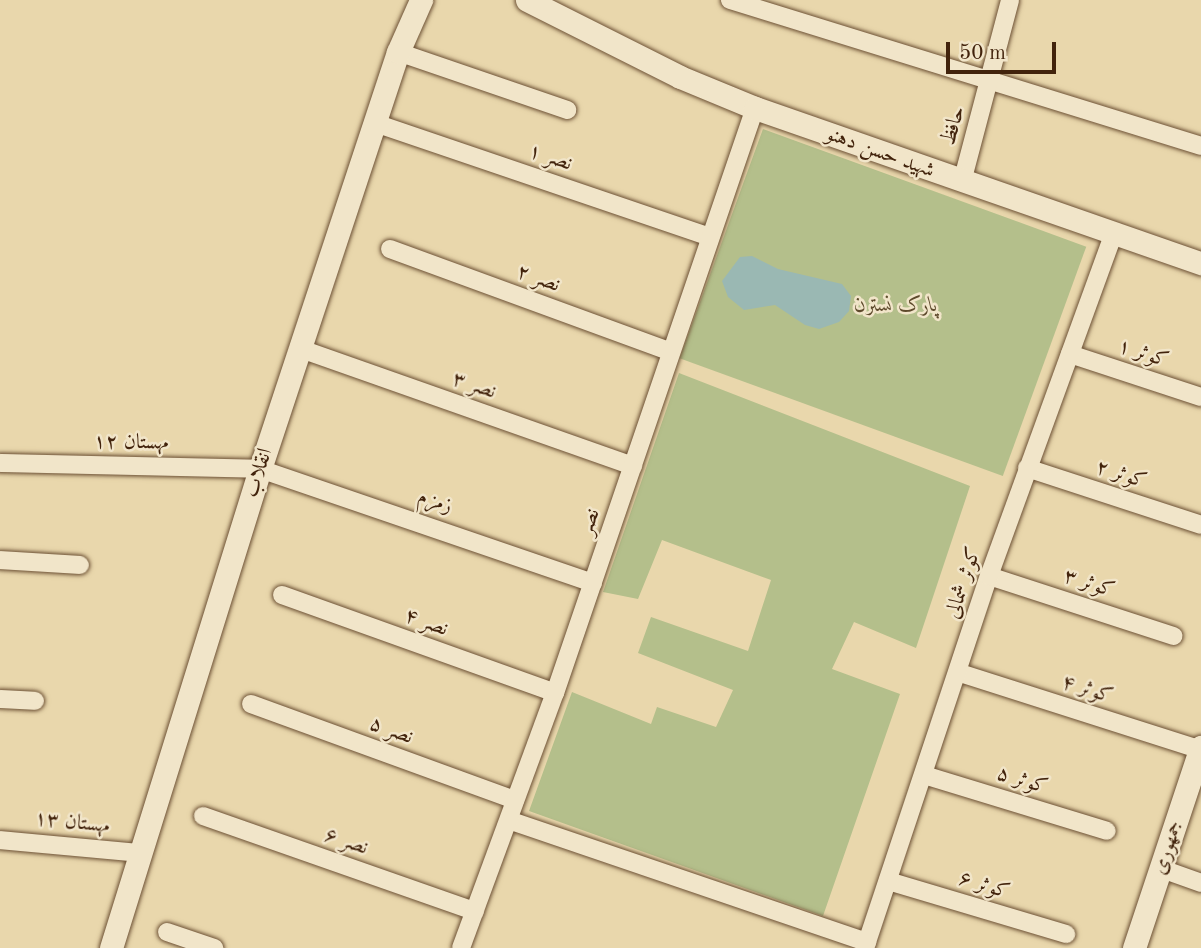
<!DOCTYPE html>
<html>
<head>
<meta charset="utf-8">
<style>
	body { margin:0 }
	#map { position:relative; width:1201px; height:948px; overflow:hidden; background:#e9d7ac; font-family:"Old Standard TT",Amiri,serif }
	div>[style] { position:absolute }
	.green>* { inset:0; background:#b4bf8b; transform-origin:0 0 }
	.water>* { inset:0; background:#9ab8b3 }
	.roads { filter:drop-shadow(0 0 2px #6c5034) drop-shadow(0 0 2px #6c5034) }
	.minor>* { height:18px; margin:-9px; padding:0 9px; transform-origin:9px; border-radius:9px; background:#f1e5c9 }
	.tertiary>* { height:23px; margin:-11.5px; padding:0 11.5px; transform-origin:11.5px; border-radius:11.5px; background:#f1e5c9 }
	span { translate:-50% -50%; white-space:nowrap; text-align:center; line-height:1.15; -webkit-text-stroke:5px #f1e5c9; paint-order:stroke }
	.street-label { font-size:21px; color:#42230c }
	.park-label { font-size:21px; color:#5e4a2c; font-style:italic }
	.scale { position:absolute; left:946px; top:42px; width:110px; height:32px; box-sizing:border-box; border:4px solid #42230c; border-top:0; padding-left:9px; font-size:21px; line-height:24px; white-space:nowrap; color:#42230c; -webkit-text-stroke:5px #f1e5c9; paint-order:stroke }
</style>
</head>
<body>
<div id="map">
	<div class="green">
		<div style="left:763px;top:129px;width:344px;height:244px;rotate:20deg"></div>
		<div style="clip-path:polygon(679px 373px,970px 486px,916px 648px,854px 622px,832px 669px,900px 694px,823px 916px,529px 811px,572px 692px,651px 724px,657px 707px,716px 727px,733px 690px,638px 653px,651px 617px,748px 651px,771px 580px,662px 540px,638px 599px,603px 592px)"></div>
	</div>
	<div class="water">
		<div style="clip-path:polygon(752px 256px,778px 269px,842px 284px,851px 296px,849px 311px,839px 322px,819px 329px,805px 325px,775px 305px,744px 310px,728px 297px,722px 281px,740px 257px)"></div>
	</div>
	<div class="roads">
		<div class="minor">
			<div style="left:730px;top:0;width:493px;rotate:17.2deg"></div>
			<div style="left:398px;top:52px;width:179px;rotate:18.9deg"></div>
			<div style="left:375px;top:123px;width:354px;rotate:18.8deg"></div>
			<div style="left:962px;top:182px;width:188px;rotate:-75.2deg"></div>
			<div style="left:390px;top:249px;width:299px;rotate:20.1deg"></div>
			<div style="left:301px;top:349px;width:352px;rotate:19.4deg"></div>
			<div style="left:1070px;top:354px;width:138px;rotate:18.2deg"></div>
			<div style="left:0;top:463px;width:260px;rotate:1.3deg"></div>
			<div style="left:260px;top:469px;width:352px;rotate:18.9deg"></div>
			<div style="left:1027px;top:468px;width:183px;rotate:18.1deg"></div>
			<div style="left:0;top:560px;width:80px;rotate:3.6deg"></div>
			<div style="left:989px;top:576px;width:194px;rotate:18deg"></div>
			<div style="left:282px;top:595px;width:290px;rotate:19.7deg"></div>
			<div style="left:960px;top:673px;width:253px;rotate:17.7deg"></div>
			<div style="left:0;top:699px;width:35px;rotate:3deg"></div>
			<div style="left:251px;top:704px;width:281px;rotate:20deg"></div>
			<div style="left:924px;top:775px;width:191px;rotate:17deg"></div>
			<div style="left:203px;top:816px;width:288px;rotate:19.3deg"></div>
			<div style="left:514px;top:822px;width:373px;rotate:18.8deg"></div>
			<div style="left:0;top:840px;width:141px;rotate:5.3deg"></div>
			<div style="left:1162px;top:869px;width:41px;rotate:19.7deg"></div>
			<div style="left:888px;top:881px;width:186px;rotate:16.6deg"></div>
			<div style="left:167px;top:932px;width:50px;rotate:18.8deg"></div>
			<div style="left:461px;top:948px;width:272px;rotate:-69.8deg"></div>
			<div style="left:555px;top:693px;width:618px;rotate:-71.13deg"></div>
			<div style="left:865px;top:948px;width:392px;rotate:-71.6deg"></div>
			<div style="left:989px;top:576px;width:365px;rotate:-70deg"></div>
		</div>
		<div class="tertiary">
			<div style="left:527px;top:0;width:171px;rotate:26.7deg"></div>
			<div style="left:680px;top:77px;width:81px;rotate:22.5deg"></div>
			<div style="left:755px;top:108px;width:472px;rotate:19.2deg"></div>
			<div style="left:111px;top:948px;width:502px;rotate:-72.72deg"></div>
			<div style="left:260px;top:469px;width:439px;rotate:-71.7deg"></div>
			<div style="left:398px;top:52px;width:57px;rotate:-66.1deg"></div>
			<div style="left:1134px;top:948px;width:212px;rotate:-71.6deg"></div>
		</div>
	</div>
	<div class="street-label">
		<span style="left:954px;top:126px;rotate:-74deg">حافظ</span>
		<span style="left:880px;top:153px;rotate:20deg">شهید حسن دهنو</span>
		<span style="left:550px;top:158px;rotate:19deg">نصر ۱</span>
		<span style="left:538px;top:279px;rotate:20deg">نصر ۲</span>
		<span style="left:1143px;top:354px;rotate:18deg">کوثر ۱</span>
		<span style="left:474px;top:386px;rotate:19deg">نصر ۳</span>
		<span style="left:131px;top:443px;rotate:1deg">مهستان ۱۲</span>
		<span style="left:259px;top:473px;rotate:-72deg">انقلاب</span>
		<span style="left:1121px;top:475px;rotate:18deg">کوثر ۲</span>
		<span style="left:435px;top:502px;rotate:19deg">زمزم</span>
		<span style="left:590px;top:522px;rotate:-71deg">نصر</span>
		<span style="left:964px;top:583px;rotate:-72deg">کوثر شمالی</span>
		<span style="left:1089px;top:584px;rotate:18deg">کوثر ۳</span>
		<span style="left:426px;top:623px;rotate:20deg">نصر ۴</span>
		<span style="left:1087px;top:690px;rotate:18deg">کوثر ۴</span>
		<span style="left:391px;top:731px;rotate:20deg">نصر ۵</span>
		<span style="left:1022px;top:781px;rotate:17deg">کوثر ۵</span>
		<span style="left:72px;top:823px;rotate:6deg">مهستان ۱۳</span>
		<span style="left:346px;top:842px;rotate:19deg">نصر ۶</span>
		<span style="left:1168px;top:848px;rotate:-72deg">جمهوری</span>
		<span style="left:984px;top:886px;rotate:17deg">کوثر ۶</span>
	</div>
	<div class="park-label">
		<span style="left:896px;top:306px">پارک نسترن</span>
	</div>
	<div class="scale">50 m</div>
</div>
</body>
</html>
